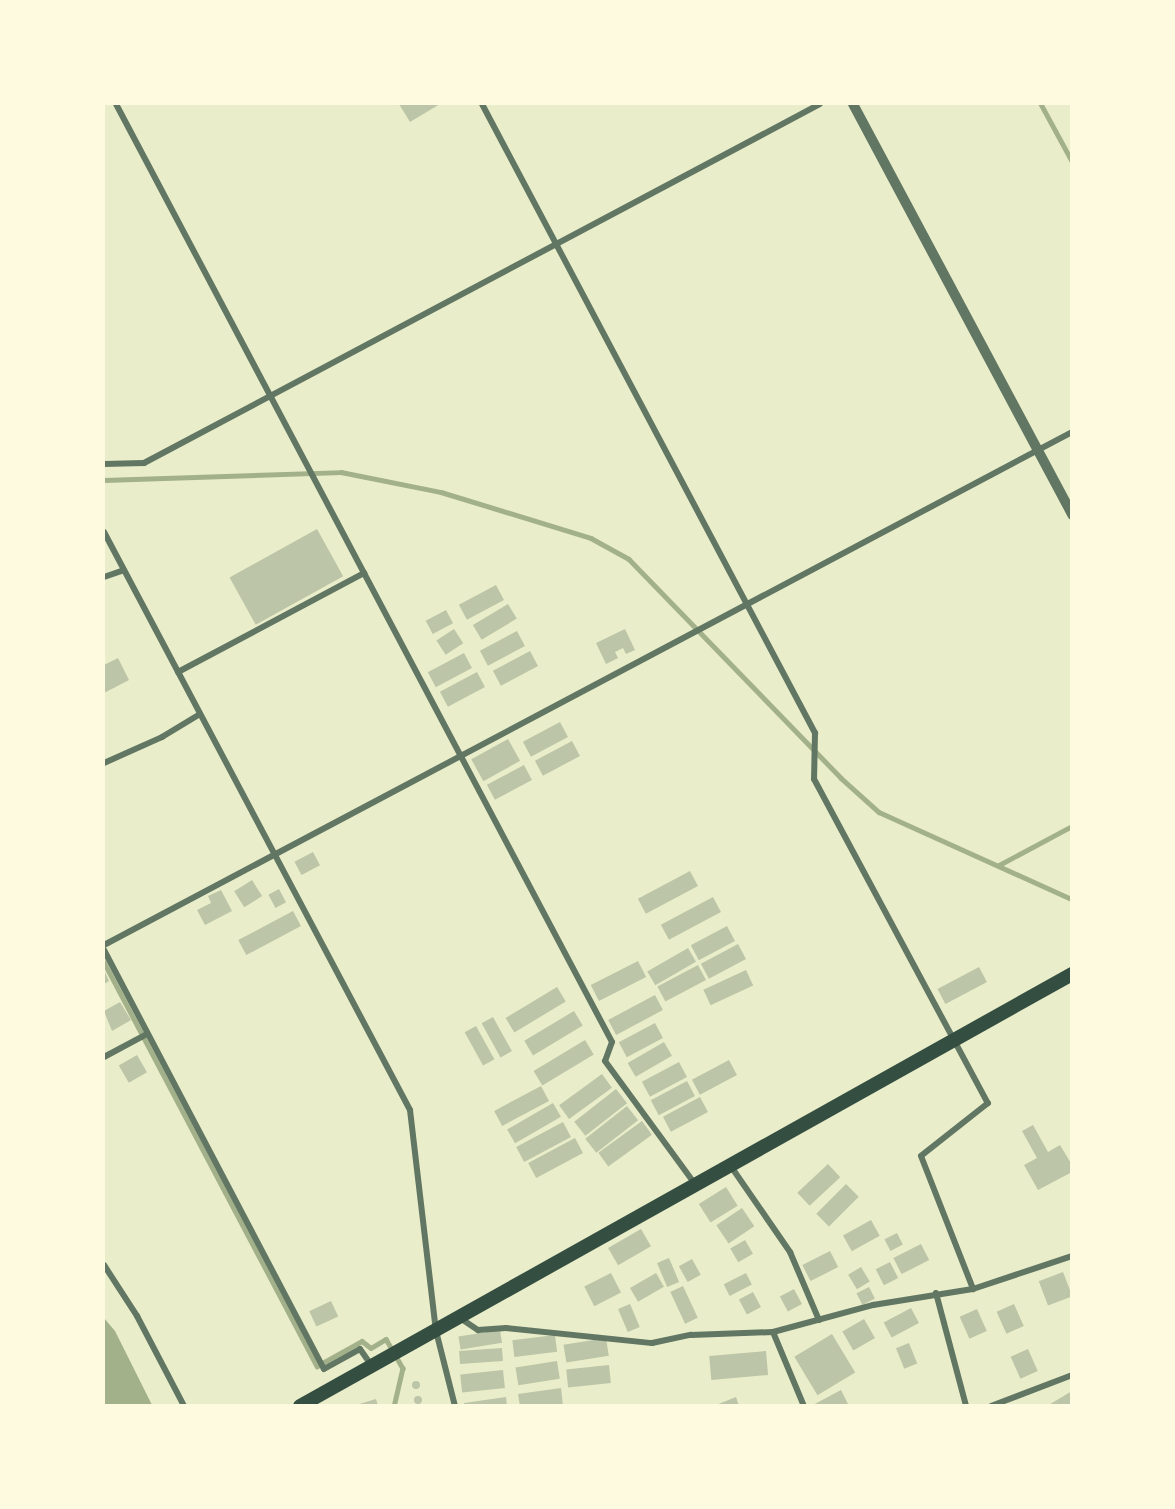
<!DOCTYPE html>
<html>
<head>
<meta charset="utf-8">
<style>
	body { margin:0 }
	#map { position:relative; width:1175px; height:1509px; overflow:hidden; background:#e9edc9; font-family:Barlow,sans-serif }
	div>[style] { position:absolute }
	.water>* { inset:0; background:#a3b18a }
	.stream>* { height:4.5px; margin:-2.25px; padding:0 2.25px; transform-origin:2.25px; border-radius:2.25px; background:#a3b18a }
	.building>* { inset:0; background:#bcc5a7; transform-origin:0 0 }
	.round { border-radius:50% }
	.minor>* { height:6px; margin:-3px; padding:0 3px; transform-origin:3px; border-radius:3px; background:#617663 }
	.tertiary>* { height:10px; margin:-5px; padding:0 5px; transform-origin:5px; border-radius:5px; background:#617663 }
	.trunk>* { height:14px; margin:-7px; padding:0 7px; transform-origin:7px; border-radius:7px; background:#344e41 }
	span { translate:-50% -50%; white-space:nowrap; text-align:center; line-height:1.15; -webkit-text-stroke:4.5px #fefae0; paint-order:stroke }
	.frame { position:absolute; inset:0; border:105px solid #fefae0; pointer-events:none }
</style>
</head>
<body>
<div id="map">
	<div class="water">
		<div style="clip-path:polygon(104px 1318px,115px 1331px,152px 1405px,104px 1405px)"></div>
	</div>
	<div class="stream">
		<div style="left:1041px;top:104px;width:65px;rotate:61.5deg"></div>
		<div style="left:104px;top:480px;width:237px;rotate:-1.9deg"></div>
		<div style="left:341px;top:472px;width:102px;rotate:11.3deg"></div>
		<div style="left:441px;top:492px;width:157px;rotate:17deg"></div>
		<div style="left:591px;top:538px;width:43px;rotate:28.9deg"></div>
		<div style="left:629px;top:559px;width:305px;rotate:45.9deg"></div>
		<div style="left:841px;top:778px;width:51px;rotate:41.8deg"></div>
		<div style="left:879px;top:812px;width:212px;rotate:24.3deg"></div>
		<div style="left:999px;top:865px;width:83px;rotate:-28.1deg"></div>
		<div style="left:104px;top:962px;width:457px;rotate:62.2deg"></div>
		<div style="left:317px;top:1366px;width:51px;rotate:-29.1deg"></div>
		<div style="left:362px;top:1341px;width:11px;rotate:38deg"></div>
		<div style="left:371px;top:1348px;width:17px;rotate:-31deg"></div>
		<div style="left:386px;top:1339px;width:34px;rotate:60deg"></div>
		<div style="left:403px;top:1368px;width:39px;rotate:103deg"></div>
	</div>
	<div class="building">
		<div style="clip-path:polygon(399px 104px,440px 104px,410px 122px)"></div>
		<div style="left:317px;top:529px;width:54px;height:100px;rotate:61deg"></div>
		<div style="left:496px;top:585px;width:17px;height:42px;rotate:62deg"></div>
		<div style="left:508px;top:604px;width:17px;height:41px;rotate:59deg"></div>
		<div style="left:446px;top:610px;width:15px;height:23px;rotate:62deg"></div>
		<div style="left:454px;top:629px;width:17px;height:21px;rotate:57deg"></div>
		<div style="clip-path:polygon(625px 629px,635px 650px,626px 654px,623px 648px,615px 652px,618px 658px,606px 664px,596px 643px)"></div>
		<div style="left:517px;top:631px;width:17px;height:42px;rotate:62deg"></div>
		<div style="left:530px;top:651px;width:17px;height:42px;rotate:62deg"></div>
		<div style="left:464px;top:653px;width:17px;height:41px;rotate:62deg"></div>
		<div style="clip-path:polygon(118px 658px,129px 680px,104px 693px,104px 665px)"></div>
		<div style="left:477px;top:672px;width:17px;height:42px;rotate:62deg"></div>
		<div style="left:560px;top:722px;width:17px;height:42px;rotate:62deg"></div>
		<div style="left:508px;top:739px;width:25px;height:42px;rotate:61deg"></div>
		<div style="left:572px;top:741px;width:17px;height:42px;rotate:62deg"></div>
		<div style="left:524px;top:765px;width:17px;height:42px;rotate:62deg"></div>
		<div style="left:313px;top:852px;width:15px;height:21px;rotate:62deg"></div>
		<div style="left:690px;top:871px;width:17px;height:59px;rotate:62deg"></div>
		<div style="left:252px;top:880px;width:19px;height:21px;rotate:58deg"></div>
		<div style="left:279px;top:889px;width:15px;height:12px;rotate:62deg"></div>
		<div style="clip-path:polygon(221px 890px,232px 911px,205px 925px,197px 910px,211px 903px,208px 896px)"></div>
		<div style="left:713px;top:897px;width:17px;height:59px;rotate:62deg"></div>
		<div style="left:293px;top:911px;width:17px;height:62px;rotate:62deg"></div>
		<div style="left:727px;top:926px;width:17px;height:41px;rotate:62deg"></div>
		<div style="left:738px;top:944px;width:17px;height:42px;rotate:62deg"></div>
		<div style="left:688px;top:948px;width:16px;height:47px;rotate:60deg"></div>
		<div style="left:638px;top:961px;width:18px;height:53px;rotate:63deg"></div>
		<div style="left:698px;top:965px;width:17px;height:46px;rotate:62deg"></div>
		<div style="left:979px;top:967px;width:17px;height:47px;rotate:62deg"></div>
		<div style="clip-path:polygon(104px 970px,109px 981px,104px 984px)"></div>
		<div style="left:746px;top:970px;width:17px;height:47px;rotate:65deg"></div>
		<div style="left:557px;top:987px;width:17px;height:60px;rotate:59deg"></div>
		<div style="left:655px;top:995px;width:17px;height:53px;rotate:62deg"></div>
		<div style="clip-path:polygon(120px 1002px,131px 1020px,112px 1031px,104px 1011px)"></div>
		<div style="left:574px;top:1011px;width:17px;height:58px;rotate:59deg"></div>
		<div style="left:493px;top:1017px;width:39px;height:13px;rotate:61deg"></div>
		<div style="left:655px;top:1023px;width:17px;height:41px;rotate:62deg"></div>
		<div style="left:476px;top:1026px;width:38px;height:13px;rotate:61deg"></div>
		<div style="left:585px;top:1040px;width:17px;height:60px;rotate:59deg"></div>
		<div style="left:664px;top:1042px;width:16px;height:42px;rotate:60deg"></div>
		<div style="left:137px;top:1055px;width:20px;height:21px;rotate:60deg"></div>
		<div style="left:729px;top:1060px;width:17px;height:42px;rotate:62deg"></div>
		<div style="left:679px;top:1062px;width:17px;height:42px;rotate:62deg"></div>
		<div style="left:602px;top:1074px;width:17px;height:53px;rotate:54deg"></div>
		<div style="left:687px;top:1081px;width:17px;height:41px;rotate:62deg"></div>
		<div style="left:541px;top:1086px;width:17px;height:53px;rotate:62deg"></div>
		<div style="left:616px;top:1089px;width:18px;height:53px;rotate:52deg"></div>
		<div style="left:700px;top:1097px;width:17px;height:42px;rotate:62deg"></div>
		<div style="left:553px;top:1103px;width:16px;height:53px;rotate:60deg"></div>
		<div style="left:627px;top:1106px;width:18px;height:53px;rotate:52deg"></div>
		<div style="left:642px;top:1121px;width:17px;height:54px;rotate:54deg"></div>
		<div style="left:563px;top:1122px;width:17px;height:53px;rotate:62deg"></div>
		<div style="clip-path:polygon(1033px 1125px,1048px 1152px,1060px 1145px,1072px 1165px,1072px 1172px,1038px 1190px,1024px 1165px,1037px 1158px,1022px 1131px)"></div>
		<div style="left:575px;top:1138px;width:17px;height:53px;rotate:62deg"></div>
		<div style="left:828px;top:1164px;width:18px;height:42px;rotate:47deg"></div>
		<div style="left:846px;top:1184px;width:18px;height:42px;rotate:45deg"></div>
		<div style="left:726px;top:1187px;width:22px;height:32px;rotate:58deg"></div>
		<div style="left:742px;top:1208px;width:22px;height:31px;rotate:56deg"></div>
		<div style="left:871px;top:1220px;width:18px;height:32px;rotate:61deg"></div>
		<div style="left:641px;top:1229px;width:20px;height:38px;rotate:60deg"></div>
		<div style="left:897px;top:1233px;width:13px;height:14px;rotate:63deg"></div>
		<div style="left:745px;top:1240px;width:16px;height:17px;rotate:60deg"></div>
		<div style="left:921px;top:1244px;width:18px;height:31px;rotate:63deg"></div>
		<div style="left:830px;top:1251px;width:18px;height:31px;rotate:63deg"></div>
		<div style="left:669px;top:1258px;width:26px;height:13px;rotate:67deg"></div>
		<div style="left:692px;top:1259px;width:18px;height:15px;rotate:61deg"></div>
		<div style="left:890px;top:1262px;width:18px;height:16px;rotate:63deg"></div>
		<div style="left:861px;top:1267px;width:17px;height:15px;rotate:59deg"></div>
		<div style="left:1063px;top:1272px;width:26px;height:26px;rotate:69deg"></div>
		<div style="left:611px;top:1273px;width:22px;height:30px;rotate:63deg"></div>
		<div style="left:656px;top:1273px;width:16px;height:30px;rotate:60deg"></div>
		<div style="left:746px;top:1273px;width:13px;height:25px;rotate:63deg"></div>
		<div style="left:683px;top:1286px;width:35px;height:14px;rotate:65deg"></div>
		<div style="left:869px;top:1287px;width:13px;height:14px;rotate:63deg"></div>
		<div style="left:794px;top:1289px;width:17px;height:16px;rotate:62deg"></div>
		<div style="left:753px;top:1292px;width:17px;height:16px;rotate:62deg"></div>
		<div style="left:331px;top:1301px;width:17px;height:24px;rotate:65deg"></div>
		<div style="left:630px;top:1304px;width:25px;height:13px;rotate:67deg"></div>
		<div style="left:1014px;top:1304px;width:24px;height:19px;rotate:66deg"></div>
		<div style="left:911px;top:1308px;width:17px;height:31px;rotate:62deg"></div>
		<div style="left:977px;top:1309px;width:24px;height:19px;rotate:66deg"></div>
		<div style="left:864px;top:1319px;width:22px;height:25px;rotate:60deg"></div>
		<div style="left:500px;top:1330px;width:13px;height:42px;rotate:81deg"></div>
		<div style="left:832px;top:1334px;width:45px;height:44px;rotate:59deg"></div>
		<div style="left:555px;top:1335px;width:17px;height:43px;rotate:83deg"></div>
		<div style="left:606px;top:1338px;width:18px;height:43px;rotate:81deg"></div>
		<div style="left:909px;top:1343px;width:22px;height:14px;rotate:68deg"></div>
		<div style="left:502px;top:1348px;width:13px;height:43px;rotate:86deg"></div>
		<div style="left:1028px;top:1349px;width:24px;height:19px;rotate:66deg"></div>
		<div style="left:766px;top:1351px;width:24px;height:57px;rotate:85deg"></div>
		<div style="left:557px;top:1361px;width:18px;height:42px;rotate:81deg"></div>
		<div style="left:609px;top:1365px;width:18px;height:43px;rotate:84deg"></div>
		<div style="left:503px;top:1370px;width:18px;height:43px;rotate:84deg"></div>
		<div class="round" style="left:412px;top:1381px;width:8px;height:8px"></div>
		<div style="clip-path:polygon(561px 1388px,563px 1406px,520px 1406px,518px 1394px)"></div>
		<div style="clip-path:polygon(841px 1390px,849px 1406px,811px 1406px)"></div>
		<div style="clip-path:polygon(1072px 1391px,1072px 1406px,1047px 1406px)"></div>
		<div class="round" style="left:414px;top:1396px;width:8px;height:8px"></div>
		<div style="clip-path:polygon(506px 1397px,507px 1406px,464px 1406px,464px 1403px)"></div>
		<div style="clip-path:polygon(736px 1397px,739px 1406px,716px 1406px,716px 1405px)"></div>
		<div style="clip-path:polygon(376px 1399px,378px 1406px,356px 1406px,356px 1405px)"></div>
	</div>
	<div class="minor">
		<div style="left:116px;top:104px;width:1061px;rotate:62.13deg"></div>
		<div style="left:612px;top:1042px;width:20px;rotate:110deg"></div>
		<div style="left:605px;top:1061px;width:152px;rotate:53.8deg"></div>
		<div style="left:482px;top:104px;width:712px;rotate:62.1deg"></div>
		<div style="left:815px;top:733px;width:46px;rotate:91.2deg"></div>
		<div style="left:814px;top:779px;width:368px;rotate:61.8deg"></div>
		<div style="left:988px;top:1103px;width:85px;rotate:141.7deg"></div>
		<div style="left:921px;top:1156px;width:143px;rotate:68.6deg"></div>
		<div style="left:104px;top:464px;width:40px;rotate:-1.4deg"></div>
		<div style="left:144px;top:463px;width:765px;rotate:-27.97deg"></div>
		<div style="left:104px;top:532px;width:654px;rotate:62.1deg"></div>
		<div style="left:410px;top:1110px;width:223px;rotate:83.3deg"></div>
		<div style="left:436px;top:1331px;width:77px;rotate:75.8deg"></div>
		<div style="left:104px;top:577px;width:21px;rotate:-19deg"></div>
		<div style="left:178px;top:672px;width:211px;rotate:-28deg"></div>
		<div style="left:104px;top:763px;width:64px;rotate:-24.1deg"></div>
		<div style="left:162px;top:737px;width:44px;rotate:-31.2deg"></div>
		<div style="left:104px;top:945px;width:1096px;rotate:-27.92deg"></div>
		<div style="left:104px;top:950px;width:473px;rotate:62.3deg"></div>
		<div style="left:324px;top:1369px;width:41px;rotate:-29.1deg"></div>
		<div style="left:360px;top:1349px;width:21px;rotate:55deg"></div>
		<div style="left:104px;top:1057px;width:49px;rotate:-28.1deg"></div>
		<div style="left:730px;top:1165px;width:106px;rotate:55.4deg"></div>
		<div style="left:790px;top:1252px;width:74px;rotate:66.9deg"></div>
		<div style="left:104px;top:1265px;width:61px;rotate:57.1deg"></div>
		<div style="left:137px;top:1316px;width:102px;rotate:62.4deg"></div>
		<div style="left:936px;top:1293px;width:117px;rotate:75.1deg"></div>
		<div style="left:460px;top:1318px;width:22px;rotate:34deg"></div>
		<div style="left:478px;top:1330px;width:28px;rotate:-4deg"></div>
		<div style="left:506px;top:1328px;width:147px;rotate:5.9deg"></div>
		<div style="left:652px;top:1343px;width:40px;rotate:-12deg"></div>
		<div style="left:691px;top:1335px;width:82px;rotate:-2.1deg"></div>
		<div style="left:773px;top:1332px;width:104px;rotate:-15.1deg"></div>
		<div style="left:873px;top:1305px;width:101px;rotate:-9.1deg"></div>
		<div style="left:973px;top:1289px;width:104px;rotate:-18.4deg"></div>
		<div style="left:773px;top:1332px;width:80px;rotate:67.3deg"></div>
		<div style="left:991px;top:1406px;width:87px;rotate:-20.9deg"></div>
	</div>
	<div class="tertiary">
		<div style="left:853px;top:104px;width:466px;rotate:61.9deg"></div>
	</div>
	<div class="trunk">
		<div style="left:300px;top:1406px;width:885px;rotate:-29.23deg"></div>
	</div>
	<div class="frame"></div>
</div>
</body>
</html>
